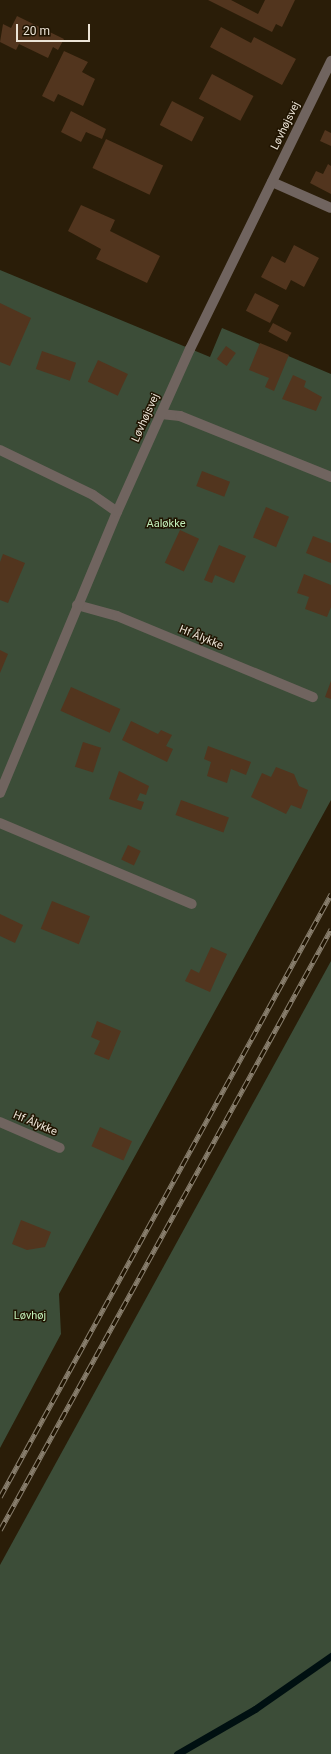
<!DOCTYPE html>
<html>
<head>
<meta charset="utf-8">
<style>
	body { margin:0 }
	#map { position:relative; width:331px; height:1754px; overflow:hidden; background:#2a1d08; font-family:Roboto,sans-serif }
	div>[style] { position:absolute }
	.green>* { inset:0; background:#3c4d38 }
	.stream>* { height:7px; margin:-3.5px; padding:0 3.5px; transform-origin:3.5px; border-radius:3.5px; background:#001011 }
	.building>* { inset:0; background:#52351e; transform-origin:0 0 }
	.lane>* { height:10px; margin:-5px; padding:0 5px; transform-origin:5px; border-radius:5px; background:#70645f }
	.street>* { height:10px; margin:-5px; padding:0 5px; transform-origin:5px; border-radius:5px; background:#70645f }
	.rail>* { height:4.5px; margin-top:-2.25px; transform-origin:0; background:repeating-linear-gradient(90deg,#201401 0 9px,#887e6d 0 18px); box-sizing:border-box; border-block:1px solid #887e6d }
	span { translate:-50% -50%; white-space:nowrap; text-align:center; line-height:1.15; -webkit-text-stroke:3px #201401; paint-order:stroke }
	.street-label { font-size:11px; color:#ebe3d6 }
	.park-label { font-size:11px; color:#c2efb9 }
	.scale { position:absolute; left:16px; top:24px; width:74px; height:18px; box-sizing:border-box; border:2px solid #ebe3d6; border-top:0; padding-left:5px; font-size:12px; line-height:14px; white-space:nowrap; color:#ebe3d6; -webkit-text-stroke:3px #201401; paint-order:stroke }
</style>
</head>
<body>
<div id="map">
	<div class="green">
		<div style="clip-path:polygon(0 270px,210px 357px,222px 328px,331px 374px,331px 800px,59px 1294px,61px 1334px,0 1448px)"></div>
		<div style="clip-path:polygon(331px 961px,331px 1754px,0 1754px,0 1565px)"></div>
	</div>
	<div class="stream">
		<div style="left:177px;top:1754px;width:90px;rotate:-30deg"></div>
		<div style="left:255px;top:1709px;width:93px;rotate:-34.9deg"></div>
	</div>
	<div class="building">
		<div style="clip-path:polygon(208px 0,231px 0,258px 14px,265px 0,295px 0,282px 27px,276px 24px,272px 32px)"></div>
		<div style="clip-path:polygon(17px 16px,64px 39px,58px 50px,53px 47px,48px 58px,19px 44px,16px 50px,0 42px,3px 24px,11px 28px)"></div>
		<div style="clip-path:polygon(221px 27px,251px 43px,254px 37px,296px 59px,282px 85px,210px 47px)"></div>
		<div style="clip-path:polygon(64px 51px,88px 62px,82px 72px,95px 79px,83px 106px,58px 94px,54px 102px,42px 96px)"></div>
		<div style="left:212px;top:74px;width:47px;height:28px;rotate:28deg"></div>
		<div style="left:172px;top:101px;width:36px;height:27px;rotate:27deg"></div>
		<div style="clip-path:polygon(71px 111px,106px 129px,102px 139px,86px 132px,81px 142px,61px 132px)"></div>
		<div style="clip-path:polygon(325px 130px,331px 133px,331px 146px,320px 141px)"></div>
		<div style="left:106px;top:139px;width:63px;height:32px;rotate:25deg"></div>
		<div style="clip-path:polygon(328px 164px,331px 166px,331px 194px,310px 183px,316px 171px,323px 174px)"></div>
		<div style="clip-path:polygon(81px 205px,115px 220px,110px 231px,160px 256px,147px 283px,96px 259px,101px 249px,68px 231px)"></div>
		<div style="clip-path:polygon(294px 245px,319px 258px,304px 287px,291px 280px,286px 290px,261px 277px,272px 256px,285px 263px)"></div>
		<div style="left:255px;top:293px;width:27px;height:20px;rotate:27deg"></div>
		<div style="clip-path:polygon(0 303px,31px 318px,10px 366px,0 362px)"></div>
		<div style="left:273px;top:323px;width:21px;height:10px;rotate:28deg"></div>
		<div style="clip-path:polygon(260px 343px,289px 355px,274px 391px,265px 387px,269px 378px,249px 370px)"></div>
		<div style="left:226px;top:346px;width:12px;height:16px;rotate:35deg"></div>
		<div style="left:42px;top:351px;width:36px;height:19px;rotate:19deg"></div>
		<div style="left:98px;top:360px;width:33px;height:24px;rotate:25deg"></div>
		<div style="clip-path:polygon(293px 375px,306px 381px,304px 387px,322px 397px,316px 411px,282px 399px)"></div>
		<div style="left:202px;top:471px;width:30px;height:16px;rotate:21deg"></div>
		<div style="left:266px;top:507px;width:25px;height:33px;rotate:23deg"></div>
		<div style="left:180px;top:530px;width:21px;height:36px;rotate:25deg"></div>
		<div style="clip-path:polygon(313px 536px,331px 543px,331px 563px,306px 553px)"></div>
		<div style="clip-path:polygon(219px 545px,246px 556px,234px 583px,215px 575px,212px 583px,204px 580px)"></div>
		<div style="clip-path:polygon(3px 554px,25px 563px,8px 603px,0 600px,0 562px)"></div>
		<div style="clip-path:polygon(304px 574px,331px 585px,331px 607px,327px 617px,305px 609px,309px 597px,297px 593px)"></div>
		<div style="clip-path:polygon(0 650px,8px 654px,0 673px)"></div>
		<div style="clip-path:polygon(331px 681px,331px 699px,325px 697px)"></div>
		<div style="left:71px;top:687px;width:54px;height:26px;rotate:24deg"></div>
		<div style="clip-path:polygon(131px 721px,158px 734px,161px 730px,172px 735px,166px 746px,173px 749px,167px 762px,122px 740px)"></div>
		<div style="left:83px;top:742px;width:19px;height:26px;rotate:18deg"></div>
		<div style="clip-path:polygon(208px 746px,251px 762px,246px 775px,231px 769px,227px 783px,207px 776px,211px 762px,204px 759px)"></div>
		<div style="clip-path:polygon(276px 767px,294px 774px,299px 786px,308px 790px,301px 809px,291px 805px,286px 814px,251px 797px,262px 773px,271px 777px)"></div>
		<div style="clip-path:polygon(119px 771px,149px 786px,146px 795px,140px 793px,137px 800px,144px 802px,141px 810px,109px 799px)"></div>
		<div style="left:181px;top:800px;width:51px;height:16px;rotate:20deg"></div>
		<div style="left:128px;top:845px;width:14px;height:16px;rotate:25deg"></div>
		<div style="left:52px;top:901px;width:41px;height:30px;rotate:22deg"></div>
		<div style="clip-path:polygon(0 914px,23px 925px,15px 943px,0 936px)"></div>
		<div style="clip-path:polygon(211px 947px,227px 954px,210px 992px,185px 981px,191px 969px,199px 973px)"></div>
		<div style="clip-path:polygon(97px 1021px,121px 1031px,109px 1060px,94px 1054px,100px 1041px,91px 1037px)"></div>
		<div style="left:100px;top:1127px;width:35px;height:21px;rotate:24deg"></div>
		<div style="clip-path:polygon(21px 1220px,51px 1232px,45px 1247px,27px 1250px,12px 1244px)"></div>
	</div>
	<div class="lane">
		<div style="left:272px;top:182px;width:64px;rotate:23.8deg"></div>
		<div style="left:161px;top:414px;width:19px;rotate:6deg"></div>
		<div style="left:180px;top:416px;width:163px;rotate:22deg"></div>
		<div style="left:0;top:450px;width:103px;rotate:25.8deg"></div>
		<div style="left:93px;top:495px;width:29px;rotate:35deg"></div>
		<div style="left:77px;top:605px;width:41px;rotate:15.4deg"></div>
		<div style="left:117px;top:616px;width:212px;rotate:22.5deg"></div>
		<div style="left:0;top:793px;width:304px;rotate:-67.4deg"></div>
		<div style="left:117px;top:512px;width:179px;rotate:-65.9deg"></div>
		<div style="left:0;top:823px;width:208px;rotate:22.9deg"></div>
		<div style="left:0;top:1122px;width:65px;rotate:23.4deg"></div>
	</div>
	<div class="street">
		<div style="left:190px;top:349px;width:321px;rotate:-63.9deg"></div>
	</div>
	<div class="rail">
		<div style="left:0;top:1497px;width:688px;rotate:-61.24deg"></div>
		<div style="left:0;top:1530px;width:686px;rotate:-61.16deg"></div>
	</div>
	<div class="street-label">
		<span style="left:286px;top:126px;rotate:-64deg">Løvhøjsvej</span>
		<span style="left:146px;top:418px;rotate:-66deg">Løvhøjsvej</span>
		<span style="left:201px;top:638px;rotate:22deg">Hf Ålykke</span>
		<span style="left:35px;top:1124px;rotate:23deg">Hf Ålykke</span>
	</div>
	<div class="park-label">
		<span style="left:166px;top:524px">Aaløkke</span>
		<span style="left:30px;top:1316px">Løvhøj</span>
	</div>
	<div class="scale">20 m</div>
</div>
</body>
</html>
